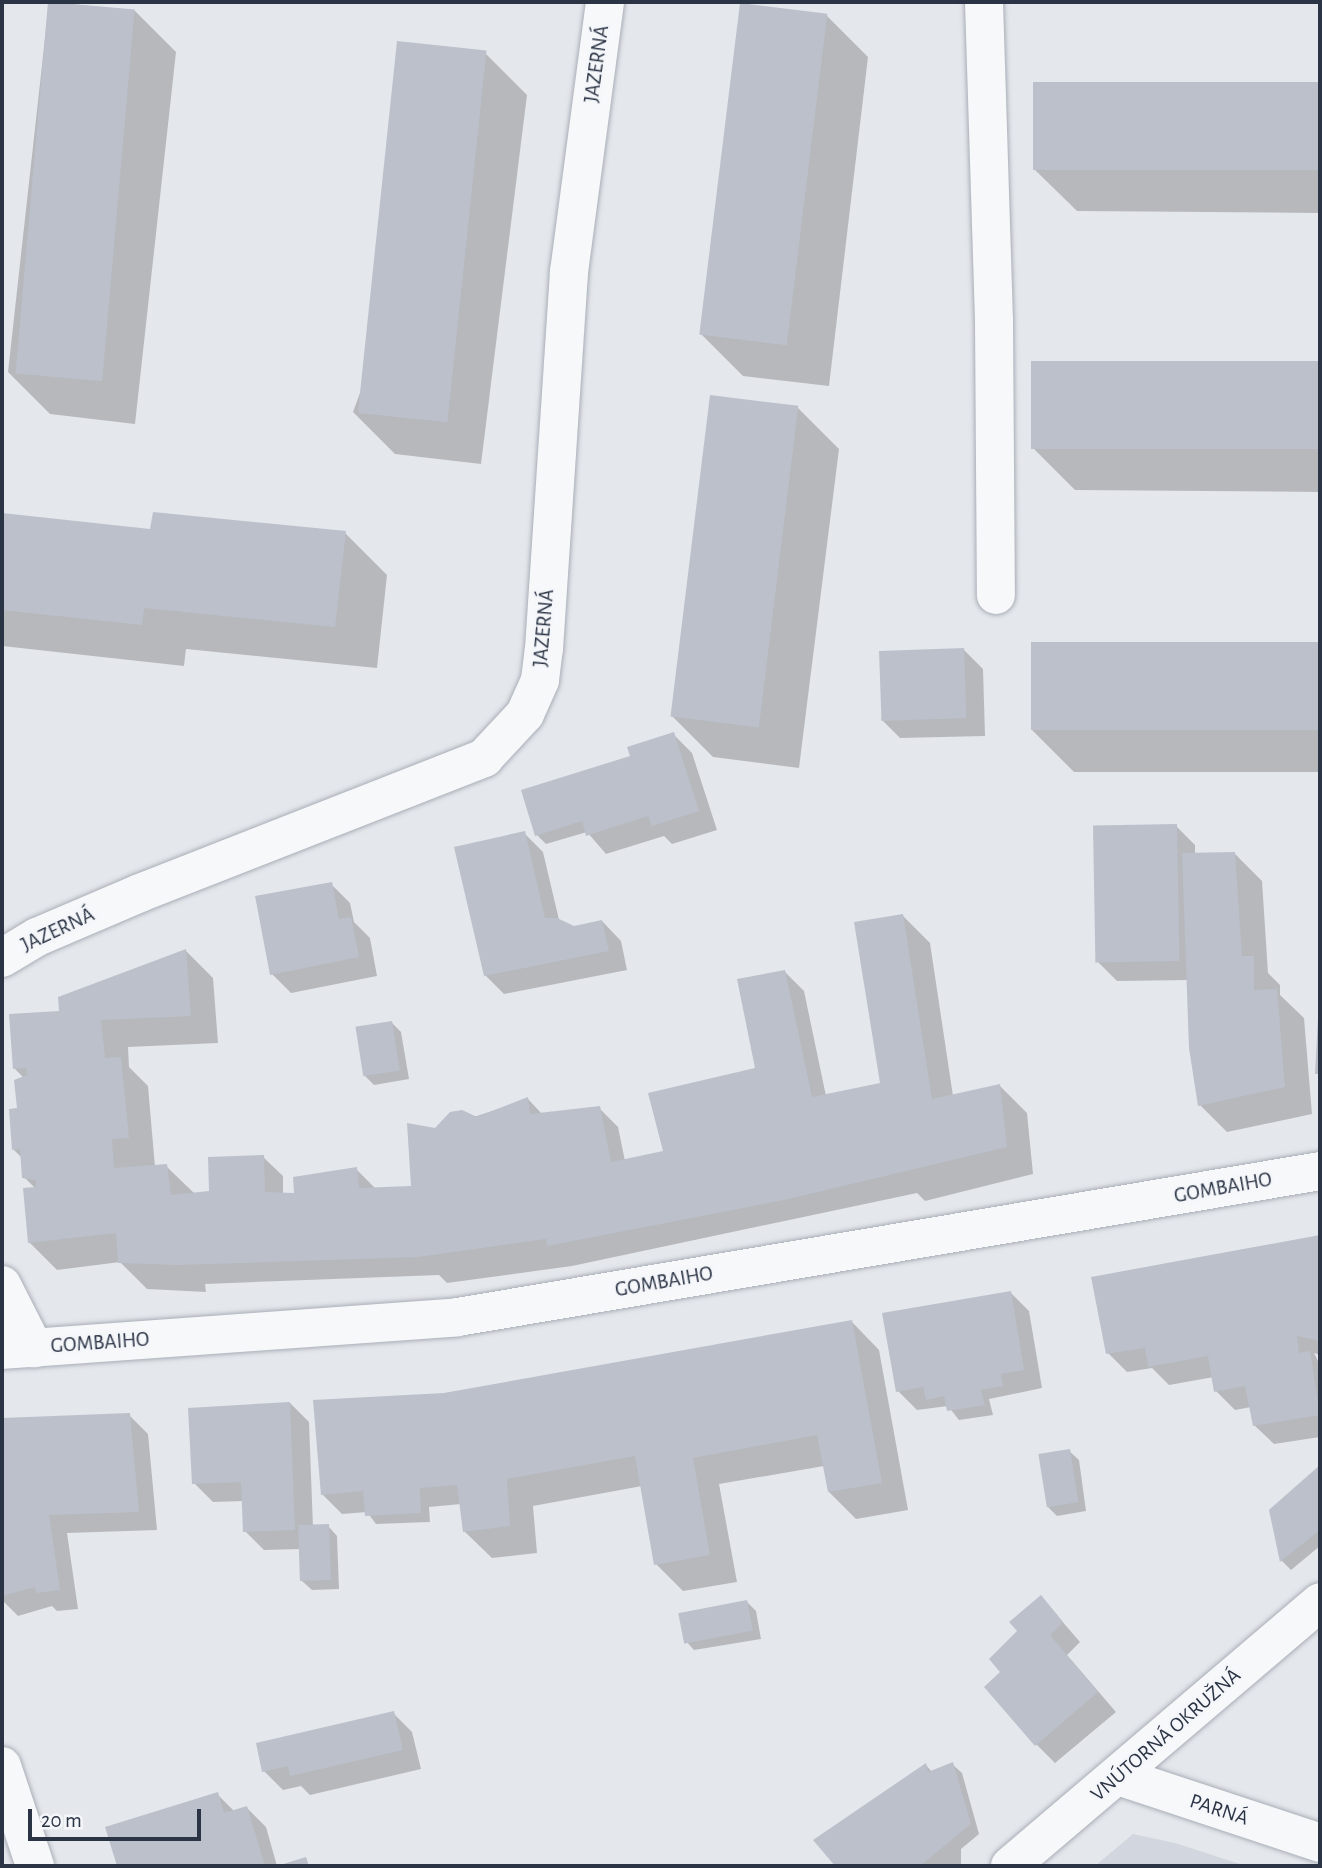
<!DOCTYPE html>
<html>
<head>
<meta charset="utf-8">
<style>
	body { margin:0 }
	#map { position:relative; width:1322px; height:1868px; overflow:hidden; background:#e4e7ec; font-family:"Alegreya Sans",sans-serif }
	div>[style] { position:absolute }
	.built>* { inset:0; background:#d2d6de }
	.shadow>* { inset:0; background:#0003 }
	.building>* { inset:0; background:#bbc0ca; transform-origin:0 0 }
	.roads { filter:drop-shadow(0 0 2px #a9aeb7) drop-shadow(0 0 2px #a9aeb7) }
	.minor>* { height:38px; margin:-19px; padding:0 19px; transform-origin:19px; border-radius:19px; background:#f7f8fa }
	span { translate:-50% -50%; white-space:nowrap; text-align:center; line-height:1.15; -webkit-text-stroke:5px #f4f6f9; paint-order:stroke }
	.street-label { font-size:21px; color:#2b3445 }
	.frame { position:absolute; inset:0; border:4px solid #2b3445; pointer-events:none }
	.scale { position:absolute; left:28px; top:1809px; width:173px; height:32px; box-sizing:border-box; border:4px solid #2b3445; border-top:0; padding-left:9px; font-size:21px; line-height:24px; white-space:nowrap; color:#2b3445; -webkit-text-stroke:5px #f4f6f9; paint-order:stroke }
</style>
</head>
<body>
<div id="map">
	<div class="built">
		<div style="clip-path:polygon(1133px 1834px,1175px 1843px,1246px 1866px,1095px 1866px)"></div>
	</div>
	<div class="shadow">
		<div style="clip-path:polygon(49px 2px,134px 10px,176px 52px,135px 424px,50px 414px,8px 372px)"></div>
		<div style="clip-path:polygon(826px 15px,868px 57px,829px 386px,743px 376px,701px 334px)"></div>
		<div style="clip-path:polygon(485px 53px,527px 95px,481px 464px,395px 454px,353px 412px)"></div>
		<div style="clip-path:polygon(1035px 84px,1320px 86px,1320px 213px,1077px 211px,1034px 169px)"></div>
		<div style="clip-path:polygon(1033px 363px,1320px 365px,1320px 492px,1075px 490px,1033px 448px)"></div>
		<div style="clip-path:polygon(797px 407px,839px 449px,799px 768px,713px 757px,671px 715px)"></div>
		<div style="clip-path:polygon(2px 515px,152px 531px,345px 533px,387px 575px,377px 668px,186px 649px,184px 666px,2px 646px)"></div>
		<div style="clip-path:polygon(1033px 644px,1320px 645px,1320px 772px,1074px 772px,1032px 730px)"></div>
		<div style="clip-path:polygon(964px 650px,983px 669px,985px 736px,900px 738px,881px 719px)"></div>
		<div style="clip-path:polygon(673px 734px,692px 753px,717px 830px,672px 844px,664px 836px,606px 854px,587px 832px,546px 844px,537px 835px,632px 757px)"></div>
		<div style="clip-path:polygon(1176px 826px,1195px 845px,1195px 854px,1235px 854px,1262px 881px,1268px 973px,1280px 985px,1280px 995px,1304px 1018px,1312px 1114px,1227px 1132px,1200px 1105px,1188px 980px,1117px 981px,1098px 962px)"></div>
		<div style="clip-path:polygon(524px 833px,543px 852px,560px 924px,574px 928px,602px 921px,621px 941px,627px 970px,504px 994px,485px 975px)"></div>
		<div style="clip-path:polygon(331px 884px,350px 903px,354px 922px,370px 938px,377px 976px,291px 993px,272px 974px)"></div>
		<div style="clip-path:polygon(903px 916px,930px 943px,953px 1096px,1000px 1086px,1027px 1113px,1033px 1174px,925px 1201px,917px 1193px,572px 1266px,447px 1283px,439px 1275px,205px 1284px,206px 1292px,147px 1289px,120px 1262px,57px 1270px,29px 1242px,36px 1189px,24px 1177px,22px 1158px,14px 1150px,24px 1078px,15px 1069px,61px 1013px,186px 951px,213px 978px,218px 1043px,128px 1047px,129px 1067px,148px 1086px,155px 1167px,166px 1166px,194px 1193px,211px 1193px,263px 1157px,283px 1176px,283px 1194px,296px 1195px,356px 1169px,375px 1188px,411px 1188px,435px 1130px,528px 1099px,542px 1114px,599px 1108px,618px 1127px,625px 1161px,665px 1153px,757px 1070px,785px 972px,804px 991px,826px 1096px,883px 1088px)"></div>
		<div style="clip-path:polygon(392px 1023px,401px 1032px,409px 1079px,374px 1085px,364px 1075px)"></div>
		<div style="clip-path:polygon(1320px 1236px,1320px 1355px,1314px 1353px,1320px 1365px,1320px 1437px,1274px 1444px,1254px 1425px,1251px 1407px,1235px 1410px,1216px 1391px,1214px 1377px,1169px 1385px,1152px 1368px,1127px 1372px,1108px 1353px,1093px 1278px)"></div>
		<div style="clip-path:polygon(1010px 1292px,1029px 1311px,1042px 1388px,989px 1399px,993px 1415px,959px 1420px,948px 1406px,917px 1410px,898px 1391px)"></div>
		<div style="clip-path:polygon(852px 1322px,879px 1350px,908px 1510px,856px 1519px,829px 1492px,824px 1466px,719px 1484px,737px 1582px,683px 1591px,656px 1564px,642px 1486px,533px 1506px,537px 1553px,492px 1558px,464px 1531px,461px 1504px,429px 1507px,430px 1522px,376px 1524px,367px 1512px,342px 1514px,323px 1495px,444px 1395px)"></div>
		<div style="clip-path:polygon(290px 1403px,309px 1422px,313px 1527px,328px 1526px,337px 1536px,339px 1589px,312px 1590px,302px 1581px,301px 1549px,264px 1550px,245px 1531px,244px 1501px,213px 1502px,194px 1483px)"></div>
		<div style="clip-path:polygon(129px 1415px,148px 1434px,157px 1530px,67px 1533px,78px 1609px,57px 1611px,52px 1606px,18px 1616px,2px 1600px,2px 1421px)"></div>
		<div style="clip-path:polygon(1069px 1451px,1079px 1460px,1086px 1511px,1057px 1516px,1047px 1506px)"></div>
		<div style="clip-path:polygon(1320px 1468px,1320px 1546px,1291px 1570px,1282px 1561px,1270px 1510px)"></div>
		<div style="clip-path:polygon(1041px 1597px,1080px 1642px,1067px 1655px,1116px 1712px,1055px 1763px,1036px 1744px,1020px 1631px)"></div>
		<div style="clip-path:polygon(747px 1602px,756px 1611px,761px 1639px,694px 1650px,685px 1640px)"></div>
		<div style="clip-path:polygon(393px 1713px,412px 1732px,421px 1769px,310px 1795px,301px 1786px,283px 1790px,264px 1771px)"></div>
		<div style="clip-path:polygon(952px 1764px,962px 1773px,979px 1834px,961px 1849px,961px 1866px,837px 1866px,816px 1841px,926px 1765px,932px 1772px)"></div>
		<div style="clip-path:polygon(217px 1794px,235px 1812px,247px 1808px,266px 1827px,277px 1866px,119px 1866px,107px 1828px)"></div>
	</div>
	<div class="building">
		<div style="left:48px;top:2px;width:87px;height:373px;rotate:5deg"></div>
		<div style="left:740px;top:3px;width:88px;height:334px;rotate:7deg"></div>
		<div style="left:397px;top:41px;width:90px;height:374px;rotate:6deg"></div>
		<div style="left:1033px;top:82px;width:287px;height:88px"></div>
		<div style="left:1031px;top:361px;width:289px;height:88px"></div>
		<div style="left:710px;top:395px;width:89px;height:324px;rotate:7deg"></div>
		<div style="clip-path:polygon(153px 512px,346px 531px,335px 627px,144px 608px,142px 625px,2px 610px,2px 513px,150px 529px)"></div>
		<div style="left:1031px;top:642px;width:289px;height:88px"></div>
		<div style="left:964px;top:648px;width:70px;height:85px;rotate:88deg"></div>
		<div style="clip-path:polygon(674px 732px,699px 811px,652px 826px,648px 816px,586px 836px,582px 821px,535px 836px,521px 790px,630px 756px,627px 747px)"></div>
		<div style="left:1177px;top:824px;width:137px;height:84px;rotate:89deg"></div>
		<div style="clip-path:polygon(525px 831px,545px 918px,557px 918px,574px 926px,602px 920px,609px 951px,484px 976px,454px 847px)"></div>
		<div style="clip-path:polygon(1235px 852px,1242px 956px,1254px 956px,1254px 990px,1277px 989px,1285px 1087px,1198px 1106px,1189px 1048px,1182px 853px)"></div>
		<div style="clip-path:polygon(332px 882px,339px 919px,351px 917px,359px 957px,270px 975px,255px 896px)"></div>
		<div style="clip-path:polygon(903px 914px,932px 1099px,1000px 1084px,1007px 1147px,784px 1200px,547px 1246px,546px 1239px,418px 1257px,179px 1265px,118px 1263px,116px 1233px,28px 1243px,23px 1188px,36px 1187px,36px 1180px,22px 1178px,20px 1149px,12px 1150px,9px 1109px,17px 1108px,14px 1080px,27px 1075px,26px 1068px,13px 1069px,9px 1014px,59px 1011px,58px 997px,186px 949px,191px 1016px,101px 1020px,105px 1058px,121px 1057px,129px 1138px,112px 1139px,114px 1168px,167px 1164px,171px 1195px,209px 1191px,208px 1157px,264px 1155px,265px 1192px,294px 1193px,293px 1177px,357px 1167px,359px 1188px,411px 1186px,407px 1123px,435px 1128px,450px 1112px,462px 1110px,477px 1117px,528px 1097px,530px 1114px,600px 1106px,611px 1162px,663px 1151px,648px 1093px,755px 1068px,737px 979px,785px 970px,812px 1097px,880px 1083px,854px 922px)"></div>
		<div style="clip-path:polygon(1318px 1018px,1320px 1018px,1320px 1074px,1315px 1074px)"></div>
		<div style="left:392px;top:1021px;width:50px;height:37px;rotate:81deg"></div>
		<div style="clip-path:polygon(1320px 1235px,1320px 1341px,1297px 1336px,1299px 1353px,1310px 1351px,1320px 1415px,1253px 1426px,1245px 1386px,1214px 1392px,1208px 1356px,1148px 1367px,1145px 1348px,1106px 1354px,1091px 1277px)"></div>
		<div style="clip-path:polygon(1011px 1291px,1024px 1370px,1001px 1374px,1003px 1386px,981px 1390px,985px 1405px,947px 1411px,944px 1396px,926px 1400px,923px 1387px,896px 1392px,882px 1313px)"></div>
		<div style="clip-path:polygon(852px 1320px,882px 1483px,828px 1492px,817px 1435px,693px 1458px,710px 1555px,654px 1565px,635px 1456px,507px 1479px,510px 1526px,463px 1532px,457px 1485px,420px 1488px,421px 1513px,365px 1516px,363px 1491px,321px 1495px,313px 1400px,444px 1393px)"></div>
		<div style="clip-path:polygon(290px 1402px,295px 1530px,243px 1532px,241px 1482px,192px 1484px,188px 1408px)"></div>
		<div style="clip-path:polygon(130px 1413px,139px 1512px,49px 1515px,60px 1590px,36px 1593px,35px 1587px,2px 1596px,2px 1418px)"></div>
		<div style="left:1070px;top:1449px;width:54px;height:32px;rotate:81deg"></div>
		<div style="clip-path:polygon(1320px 1465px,1320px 1530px,1280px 1562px,1269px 1510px)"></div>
		<div style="left:329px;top:1524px;width:56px;height:31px;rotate:88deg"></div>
		<div style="clip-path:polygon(1041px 1595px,1063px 1622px,1050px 1635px,1098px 1692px,1035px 1746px,984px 1687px,1000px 1672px,989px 1659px,1017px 1631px,1009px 1622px)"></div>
		<div style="left:747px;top:1600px;width:31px;height:70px;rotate:79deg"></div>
		<div style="clip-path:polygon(394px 1711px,403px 1750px,290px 1776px,288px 1766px,262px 1772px,256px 1743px)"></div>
		<div style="clip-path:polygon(953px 1762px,971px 1824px,920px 1866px,835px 1866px,813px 1840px,926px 1763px,928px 1772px)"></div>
		<div style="clip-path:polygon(218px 1792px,224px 1813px,247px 1806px,265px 1866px,117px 1866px,105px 1827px)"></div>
		<div style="clip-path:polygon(306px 1857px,309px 1866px,277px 1866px)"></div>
	</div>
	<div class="roads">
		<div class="minor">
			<div style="left:984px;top:2px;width:319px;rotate:88.2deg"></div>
			<div style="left:994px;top:321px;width:274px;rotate:89.6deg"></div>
			<div style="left:2px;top:958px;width:41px;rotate:-31deg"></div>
			<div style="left:37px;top:937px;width:112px;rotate:-23.1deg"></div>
			<div style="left:140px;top:893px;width:370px;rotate:-21.4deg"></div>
			<div style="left:484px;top:758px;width:60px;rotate:-47deg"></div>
			<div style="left:525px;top:714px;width:37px;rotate:-66deg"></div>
			<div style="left:540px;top:680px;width:31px;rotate:-83deg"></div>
			<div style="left:544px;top:649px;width:378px;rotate:-86.2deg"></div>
			<div style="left:569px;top:272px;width:272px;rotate:-82.4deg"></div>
			<div style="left:2px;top:1285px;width:71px;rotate:63.1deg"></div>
			<div style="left:2px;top:1350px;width:457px;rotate:-4.1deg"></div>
			<div style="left:458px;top:1317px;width:874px;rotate:-9.61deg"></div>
			<div style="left:2px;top:1766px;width:105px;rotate:71.7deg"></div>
			<div style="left:1118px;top:1776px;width:213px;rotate:18.3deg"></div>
			<div style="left:1010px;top:1866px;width:407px;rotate:-40.4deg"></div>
		</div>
	</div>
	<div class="street-label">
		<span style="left:597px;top:64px;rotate:-82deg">JAZERNÁ</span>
		<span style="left:544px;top:628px;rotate:-85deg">JAZERNÁ</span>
		<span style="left:58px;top:930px;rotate:-25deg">JAZERNÁ</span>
		<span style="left:1223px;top:1188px;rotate:-10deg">GOMBAIHO</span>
		<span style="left:664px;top:1282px;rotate:-10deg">GOMBAIHO</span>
		<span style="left:100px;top:1343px;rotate:-4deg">GOMBAIHO</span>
		<span style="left:1166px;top:1735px;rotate:-41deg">VNÚTORNÁ OKRUŽNÁ</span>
		<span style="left:1219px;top:1810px;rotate:18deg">PARNÁ</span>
	</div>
	<div class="frame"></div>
	<div class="scale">20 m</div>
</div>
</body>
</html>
